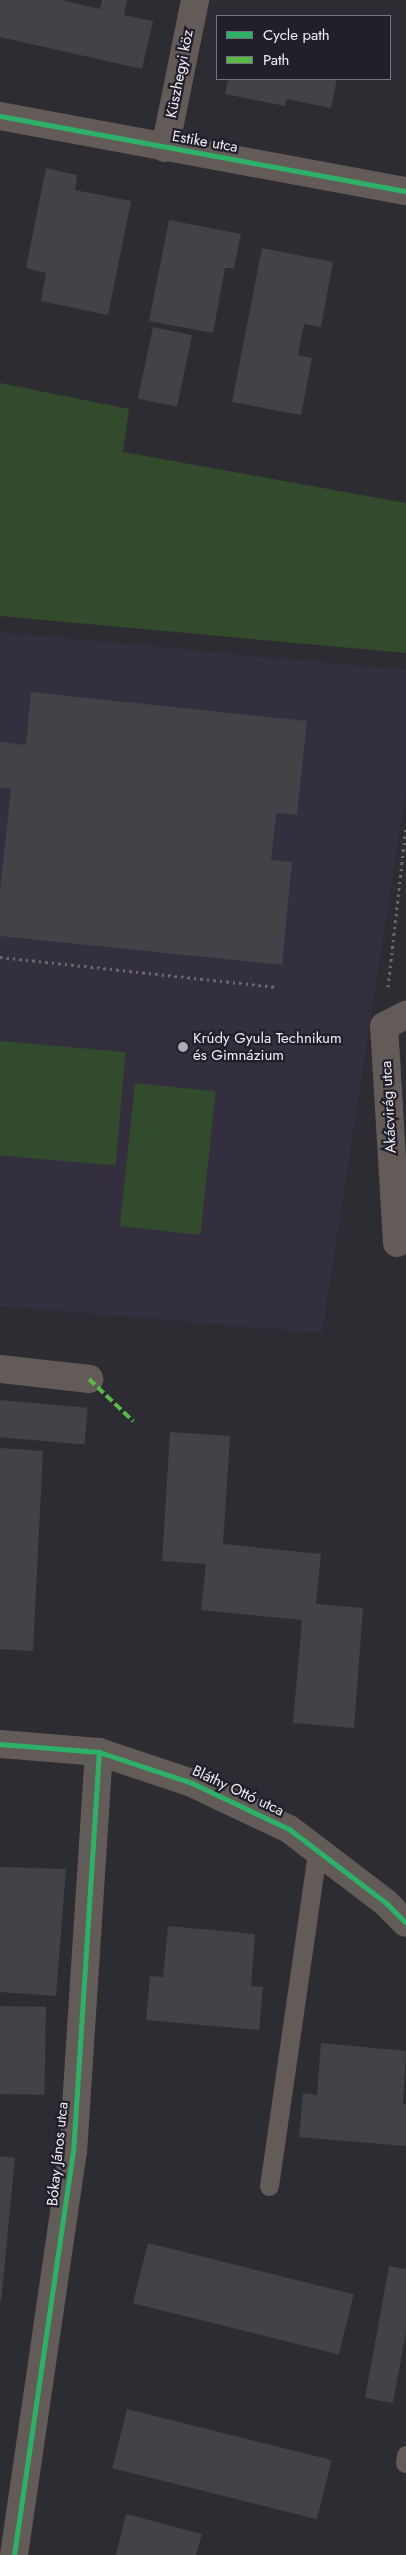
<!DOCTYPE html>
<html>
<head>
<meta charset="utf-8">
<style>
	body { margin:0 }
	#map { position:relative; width:406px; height:2555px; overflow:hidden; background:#2d2c32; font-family:Jost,sans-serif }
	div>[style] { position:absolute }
	.built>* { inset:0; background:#332f3f }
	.green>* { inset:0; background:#324b2c; transform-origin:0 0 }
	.building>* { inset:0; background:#434247; transform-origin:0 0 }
	.path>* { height:3px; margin-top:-1.5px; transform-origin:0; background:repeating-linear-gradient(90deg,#6d6867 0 2.5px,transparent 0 6.5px) }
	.lane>* { height:19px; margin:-9.5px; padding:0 9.5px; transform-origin:9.5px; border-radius:9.5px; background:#635b57 }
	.street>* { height:28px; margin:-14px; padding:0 14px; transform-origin:14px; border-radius:14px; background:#635b57 }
	.quiet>* { height:4px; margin-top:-2px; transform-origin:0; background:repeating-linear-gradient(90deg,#58b947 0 8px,transparent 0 12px) }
	.cycleway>* { height:5px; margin:-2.5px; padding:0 2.5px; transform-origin:2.5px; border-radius:2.5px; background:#2db169 }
	.dots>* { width:14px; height:14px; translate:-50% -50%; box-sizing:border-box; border:2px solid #221f2b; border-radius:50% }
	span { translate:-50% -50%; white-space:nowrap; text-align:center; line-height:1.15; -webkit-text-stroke:4.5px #221f2b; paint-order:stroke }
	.street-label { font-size:15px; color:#f0eff7 }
	.poi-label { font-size:15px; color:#f0eff7 }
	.left { translate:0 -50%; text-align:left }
	.legend { position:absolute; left:216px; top:15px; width:175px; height:65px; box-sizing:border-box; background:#221f2b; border:1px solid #74727d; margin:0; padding:6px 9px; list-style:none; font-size:15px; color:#f0eff7 }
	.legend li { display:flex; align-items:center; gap:10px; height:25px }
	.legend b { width:25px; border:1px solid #74727d }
</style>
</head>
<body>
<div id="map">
	<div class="built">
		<div style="clip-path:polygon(0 632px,406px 670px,406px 789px,322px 1333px,0 1306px)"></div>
	</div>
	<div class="green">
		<div style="clip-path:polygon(0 383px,129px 409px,123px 452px,406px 503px,406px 653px,0 616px)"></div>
		<div style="left:0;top:1041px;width:126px;height:114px;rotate:5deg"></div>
		<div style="left:135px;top:1083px;width:81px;height:144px;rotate:6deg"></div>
	</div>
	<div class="building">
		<div style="clip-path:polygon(0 0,61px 0,100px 9px,102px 0,127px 0,124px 15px,153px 21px,142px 69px,0 37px)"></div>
		<div style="clip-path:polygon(228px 79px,337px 79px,331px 108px,286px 99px,285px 106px,225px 94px)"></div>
		<div style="clip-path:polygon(46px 168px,77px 175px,75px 190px,131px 201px,108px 315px,41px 301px,46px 273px,26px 268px)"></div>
		<div style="clip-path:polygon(169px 220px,241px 234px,234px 268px,225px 268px,213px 333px,149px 321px)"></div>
		<div style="clip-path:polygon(262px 248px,333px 262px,321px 327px,304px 324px,298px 355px,312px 358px,301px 415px,232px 402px)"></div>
		<div style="left:153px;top:327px;width:40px;height:73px;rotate:12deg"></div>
		<div style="clip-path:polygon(31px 692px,307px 721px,297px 815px,276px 813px,271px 860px,292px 862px,282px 965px,0 936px,0 891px,11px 789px,0 788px,0 742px,26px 745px)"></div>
		<div style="left:0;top:1400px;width:88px;height:37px;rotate:5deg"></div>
		<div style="clip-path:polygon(170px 1432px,230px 1436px,223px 1544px,321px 1554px,316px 1604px,363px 1608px,354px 1728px,293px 1723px,302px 1620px,201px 1610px,206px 1564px,162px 1561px)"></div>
		<div style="clip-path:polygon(0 1448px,43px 1451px,33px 1651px,0 1649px)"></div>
		<div style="clip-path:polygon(0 1867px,66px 1869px,56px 1996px,0 1992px)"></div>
		<div style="clip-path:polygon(168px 1926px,255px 1934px,251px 1986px,263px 1987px,259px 2030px,146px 2020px,150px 1976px,163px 1977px)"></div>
		<div style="left:0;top:2006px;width:46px;height:88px;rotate:1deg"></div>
		<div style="clip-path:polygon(321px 2043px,406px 2051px,403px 2104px,406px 2104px,406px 2146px,299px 2137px,303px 2093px,317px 2095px)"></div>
		<div style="clip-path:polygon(0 2156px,15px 2158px,1px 2302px,0 2302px)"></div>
		<div style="left:148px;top:2243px;width:212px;height:62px;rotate:14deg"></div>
		<div style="clip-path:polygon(389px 2266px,406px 2269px,406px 2331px,393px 2403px,365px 2398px)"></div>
		<div style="left:127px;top:2409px;width:211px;height:61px;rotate:14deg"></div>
		<div style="clip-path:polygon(126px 2514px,202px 2534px,196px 2555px,116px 2555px)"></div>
	</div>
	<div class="path">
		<div style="left:0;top:957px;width:278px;rotate:6.2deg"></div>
		<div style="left:388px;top:987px;width:162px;rotate:-83.6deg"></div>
	</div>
	<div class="lane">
		<div style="left:269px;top:2186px;width:338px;rotate:-81.8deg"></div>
		<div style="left:405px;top:2463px;width:8px;rotate:-83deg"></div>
	</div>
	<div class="street">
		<div style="left:0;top:116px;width:413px;rotate:10.5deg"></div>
		<div style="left:165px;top:148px;width:151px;rotate:-78.5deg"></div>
		<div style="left:397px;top:1243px;width:217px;rotate:-93.4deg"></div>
		<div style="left:384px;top:1026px;width:25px;rotate:-27deg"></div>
		<div style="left:0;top:1369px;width:90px;rotate:6.4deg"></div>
		<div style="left:0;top:1744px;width:99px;rotate:4.6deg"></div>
		<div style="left:99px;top:1752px;width:98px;rotate:18.4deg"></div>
		<div style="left:192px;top:1783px;width:107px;rotate:25.4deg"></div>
		<div style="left:289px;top:1829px;width:122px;rotate:37.3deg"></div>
		<div style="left:386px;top:1903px;width:28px;rotate:45deg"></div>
		<div style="left:14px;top:2555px;width:406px;rotate:-81.7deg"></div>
		<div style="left:73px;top:2153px;width:402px;rotate:-86.3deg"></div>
	</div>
	<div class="quiet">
		<div style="left:89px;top:1379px;width:61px;rotate:43.7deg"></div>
	</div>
	<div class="cycleway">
		<div style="left:0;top:116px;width:413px;rotate:10.5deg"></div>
		<div style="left:0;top:1744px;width:99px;rotate:4.6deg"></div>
		<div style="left:99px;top:1752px;width:98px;rotate:18.4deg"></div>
		<div style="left:192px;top:1783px;width:107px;rotate:25.4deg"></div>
		<div style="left:289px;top:1829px;width:122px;rotate:37.3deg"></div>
		<div style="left:386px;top:1903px;width:28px;rotate:45deg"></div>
		<div style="left:14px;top:2555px;width:406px;rotate:-81.7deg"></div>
		<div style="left:73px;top:2153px;width:402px;rotate:-86.3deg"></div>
	</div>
	<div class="dots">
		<div style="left:183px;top:1047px;background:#acabb2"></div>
	</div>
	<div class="street-label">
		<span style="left:180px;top:74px;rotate:-79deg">Küszhegyi köz</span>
		<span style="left:205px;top:142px;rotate:10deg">Estike utca</span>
		<span style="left:389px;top:1107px;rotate:-93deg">Akácvirág utca</span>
		<span style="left:238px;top:1791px;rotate:25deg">Bláthy Ottó utca</span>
		<span style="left:58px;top:2154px;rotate:-84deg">Bókay János utca</span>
	</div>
	<div class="poi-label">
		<span class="left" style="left:193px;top:1047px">Krúdy Gyula Technikum<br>és Gimnázium</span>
	</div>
	<ul class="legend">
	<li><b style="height:6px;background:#2db169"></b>Cycle path</li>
	<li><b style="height:6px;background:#58b947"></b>Path</li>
	</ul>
</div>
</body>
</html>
